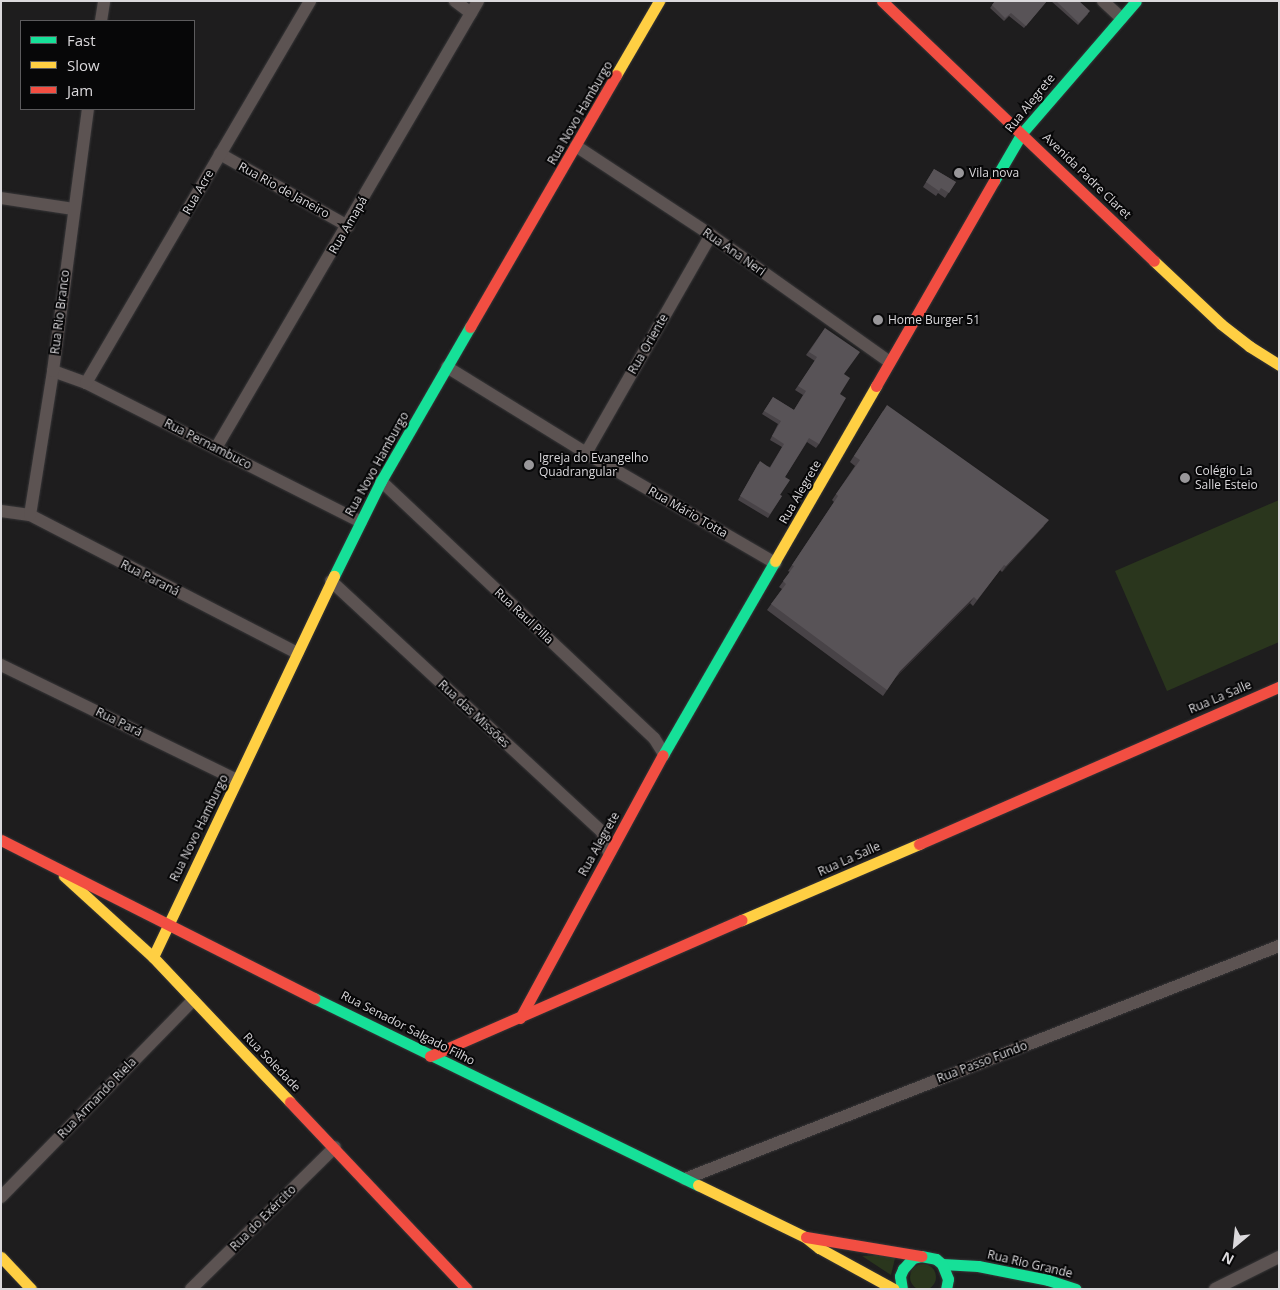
<!DOCTYPE html>
<html>
<head>
<meta charset="utf-8">
<style>
	body { margin:0 }
	#map { position:relative; width:1280px; height:1290px; overflow:hidden; background:#1e1d1e; font-family:"Open Sans",sans-serif }
	div>[style] { position:absolute }
	.green>* { inset:0; background:#2a361d }
	.round { border-radius:50% }
	.roads { filter:drop-shadow(0 0 1px #383739) drop-shadow(0 0 1px #383739) }
	.street>* { height:12px; margin:-6px; padding:0 6px; transform-origin:6px; border-radius:6px; background:#5c5352 }
	.fast>* { height:11px; margin:-5.5px; padding:0 5.5px; transform-origin:5.5px; border-radius:5.5px; background:#16e098 }
	.slow>* { height:11px; margin:-5.5px; padding:0 5.5px; transform-origin:5.5px; border-radius:5.5px; background:#ffcf43 }
	.jam>* { height:11px; margin:-5.5px; padding:0 5.5px; transform-origin:5.5px; border-radius:5.5px; background:#f24e42 }
	.wall>* { inset:0; background:#484347 }
	.shaded-wall>* { inset:0; background:#312d30 }
	.building>* { inset:0; background:#585357 }
	.dots>* { width:14px; height:14px; translate:-50% -50%; box-sizing:border-box; border:2px solid #070708; border-radius:50% }
	span { translate:-50% -50%; white-space:nowrap; text-align:center; line-height:1.15; -webkit-text-stroke:4px #070708; paint-order:stroke }
	.street-label { font-size:12px; color:#dbd9dc }
	.poi-label { font-size:12px; color:#dbd9dc }
	.left { translate:0 -50%; text-align:left }
	.frame { position:absolute; inset:0; border:2px solid #dbd9dc; pointer-events:none }
	.legend { position:absolute; left:20px; top:20px; width:175px; height:90px; box-sizing:border-box; background:#070708; border:1px solid #5c5b5d; margin:0; padding:6px 9px; list-style:none; font-size:15px; color:#dbd9dc }
	.legend li { display:flex; align-items:center; gap:10px; height:25px }
	.legend b { width:25px; border:1px solid #5c5b5d }
	.north { position:absolute; left:1210px; top:1220px; width:50px; height:50px; -webkit-text-stroke:4px #070708; paint-order:stroke; rotate:208deg; font-size:14px; font-weight:700; line-height:20px; text-align:center; color:#dbd9dc }
	.north::after { content:''; display:block; margin:auto; width:18px; height:22px; background:#dbd9dc; clip-path:polygon(50% 0,100% 100%,50% 72%,0 100%) }
</style>
</head>
<body>
<div id="map">
	<div class="green">
		<div style="clip-path:polygon(1279px 500px,1279px 642px,1167px 691px,1115px 571px)"></div>
		<div style="clip-path:polygon(896px 1254px,891px 1275px,862px 1256px)"></div>
		<div class="round" style="left:910px;top:1264px;width:26px;height:26px"></div>
	</div>
	<div class="roads">
		<div class="street">
			<div style="left:455px;top:1px;width:20px;rotate:37deg"></div>
			<div style="left:1103px;top:1px;width:25px;rotate:43deg"></div>
			<div style="left:101px;top:21px;width:20px;rotate:-81deg"></div>
			<div style="left:576px;top:146px;width:162px;rotate:33.4deg"></div>
			<div style="left:711px;top:235px;width:219px;rotate:35.4deg"></div>
			<div style="left:220px;top:154px;width:147px;rotate:29.4deg"></div>
			<div style="left:1px;top:198px;width:74px;rotate:8.6deg"></div>
			<div style="left:447px;top:367px;width:163px;rotate:31.7deg"></div>
			<div style="left:586px;top:453px;width:219px;rotate:30.2deg"></div>
			<div style="left:53px;top:371px;width:35px;rotate:20deg"></div>
			<div style="left:86px;top:383px;width:308px;rotate:26.8deg"></div>
			<div style="left:86px;top:383px;width:443px;rotate:-59.6deg"></div>
			<div style="left:216px;top:448px;width:518px;rotate:-59.62deg"></div>
			<div style="left:586px;top:453px;width:251px;rotate:-60.2deg"></div>
			<div style="left:381px;top:481px;width:375px;rotate:43.3deg"></div>
			<div style="left:654px;top:738px;width:19px;rotate:58deg"></div>
			<div style="left:1px;top:511px;width:29px;rotate:8deg"></div>
			<div style="left:30px;top:515px;width:301px;rotate:27.3deg"></div>
			<div style="left:30px;top:515px;width:146px;rotate:-80.9deg"></div>
			<div style="left:53px;top:371px;width:264px;rotate:-82.4deg"></div>
			<div style="left:331px;top:581px;width:369px;rotate:42.8deg"></div>
			<div style="left:602px;top:832px;width:22px;rotate:72deg"></div>
			<div style="left:1px;top:665px;width:263px;rotate:26deg"></div>
			<div style="left:685px;top:1179px;width:638px;rotate:-21.42deg"></div>
			<div style="left:1px;top:1197px;width:275px;rotate:-45.7deg"></div>
			<div style="left:191px;top:1289px;width:202px;rotate:-44.6deg"></div>
			<div style="left:1215px;top:1289px;width:72px;rotate:-26.6deg"></div>
		</div>
		<div class="fast">
			<div style="left:994px;top:181px;width:56px;rotate:-59.7deg"></div>
			<div style="left:1022px;top:133px;width:174px;rotate:-49.2deg"></div>
			<div style="left:334px;top:576px;width:106px;rotate:-63.7deg"></div>
			<div style="left:381px;top:481px;width:178px;rotate:-60deg"></div>
			<div style="left:663px;top:755px;width:224px;rotate:-60deg"></div>
			<div style="left:314px;top:998px;width:427px;rotate:26deg"></div>
			<div style="left:942px;top:1264px;width:36px;rotate:3deg"></div>
			<div style="left:978px;top:1266px;width:71px;rotate:11.3deg"></div>
			<div style="left:1048px;top:1280px;width:29px;rotate:18deg"></div>
			<div style="left:902px;top:1289px;width:13px;rotate:-99deg"></div>
			<div style="left:900px;top:1276px;width:8px;rotate:-67deg"></div>
			<div style="left:903px;top:1269px;width:15px;rotate:-48deg"></div>
			<div style="left:913px;top:1258px;width:8px;rotate:-14deg"></div>
			<div style="left:921px;top:1256px;width:15px;rotate:11deg"></div>
			<div style="left:936px;top:1259px;width:8px;rotate:40deg"></div>
			<div style="left:942px;top:1264px;width:16px;rotate:68deg"></div>
			<div style="left:948px;top:1279px;width:10px;rotate:101deg"></div>
		</div>
		<div class="slow">
			<div style="left:616px;top:75px;width:86px;rotate:-59.8deg"></div>
			<div style="left:1154px;top:261px;width:92px;rotate:43.2deg"></div>
			<div style="left:1221px;top:324px;width:36px;rotate:38deg"></div>
			<div style="left:1249px;top:346px;width:36px;rotate:32deg"></div>
			<div style="left:775px;top:561px;width:202px;rotate:-60deg"></div>
			<div style="left:64px;top:876px;width:120px;rotate:42.3deg"></div>
			<div style="left:153px;top:957px;width:199px;rotate:46.6deg"></div>
			<div style="left:742px;top:920px;width:193px;rotate:-23.2deg"></div>
			<div style="left:153px;top:957px;width:422px;rotate:-64.6deg"></div>
			<div style="left:698px;top:1185px;width:119px;rotate:25.9deg"></div>
			<div style="left:805px;top:1237px;width:18px;rotate:38deg"></div>
			<div style="left:819px;top:1248px;width:85px;rotate:28.7deg"></div>
			<div style="left:1px;top:1257px;width:44px;rotate:46.8deg"></div>
		</div>
		<div class="jam">
			<div style="left:882px;top:1px;width:376px;rotate:43.7deg"></div>
			<div style="left:470px;top:327px;width:291px;rotate:-59.9deg"></div>
			<div style="left:876px;top:386px;width:237px;rotate:-60.1deg"></div>
			<div style="left:1px;top:840px;width:351px;rotate:26.8deg"></div>
			<div style="left:919px;top:844px;width:393px;rotate:-23.6deg"></div>
			<div style="left:520px;top:1018px;width:299px;rotate:-61.5deg"></div>
			<div style="left:430px;top:1056px;width:340px;rotate:-23.6deg"></div>
			<div style="left:290px;top:1102px;width:257px;rotate:46.6deg"></div>
			<div style="left:806px;top:1237px;width:117px;rotate:9.4deg"></div>
		</div>
	</div>
	<div class="wall">
		<div style="clip-path:polygon(995px 1px,1047px 1px,1024px 28px,1009px 16px,1004px 21px,990px 8px)"></div>
		<div style="clip-path:polygon(1051px 1px,1079px 1px,1088px 14px,1078px 25px)"></div>
		<div style="clip-path:polygon(934px 169px,956px 182px,945px 198px,938px 193px,936px 196px,923px 187px)"></div>
		<div style="clip-path:polygon(825px 328px,844px 374px,840px 394px,819px 444px,816px 448px,807px 442px,785px 477px,780px 495px,782px 496px,768px 518px,738px 500px,758px 464px,770px 467px,782px 447px,770px 440px,778px 424px,762px 414px,773px 397px,794px 410px,803px 395px,795px 390px,815px 361px,806px 355px)"></div>
		<div style="clip-path:polygon(883px 411px,1044px 526px,1002px 572px,1000px 570px,973px 606px,970px 603px,896px 677px,883px 696px,767px 610px,782px 589px,779px 587px,790px 572px,788px 571px,834px 502px,832px 500px,855px 466px,850px 462px)"></div>
	</div>
	<div class="shaded-wall">
		<div style="clip-path:polygon(1049px 520px,1044px 526px,1002px 572px,1006px 566px)"></div>
		<div style="clip-path:polygon(974px 597px,970px 603px,896px 677px,883px 696px,900px 671px)"></div>
	</div>
	<div class="building">
		<div style="clip-path:polygon(995px 1px,1047px 1px,1026px 26px,1011px 13px,1005px 18px,992px 5px)"></div>
		<div style="clip-path:polygon(1056px 1px,1079px 1px,1090px 11px,1079px 23px)"></div>
		<div style="clip-path:polygon(934px 169px,956px 182px,949px 193px,941px 188px,939px 191px,926px 182px)"></div>
		<div style="clip-path:polygon(825px 328px,860px 352px,844px 374px,850px 378px,840px 394px,846px 398px,819px 444px,809px 438px,785px 477px,790px 480px,780px 495px,782px 496px,770px 514px,740px 496px,760px 461px,770px 468px,784px 444px,772px 436px,781px 421px,764px 411px,773px 397px,794px 410px,806px 391px,798px 386px,817px 357px,809px 352px)"></div>
		<div style="clip-path:polygon(887px 405px,1049px 520px,1006px 566px,1004px 565px,977px 600px,974px 597px,900px 671px,887px 690px,771px 604px,786px 584px,783px 581px,794px 566px,792px 565px,838px 496px,836px 494px,860px 460px,854px 456px)"></div>
	</div>
	<div class="dots">
		<div style="left:959px;top:173px;background:#99979a"></div>
		<div style="left:878px;top:320px;background:#99979a"></div>
		<div style="left:529px;top:465px;background:#99979a"></div>
		<div style="left:1185px;top:478px;background:#99979a"></div>
	</div>
	<div class="street-label">
		<span style="left:1030px;top:103px;rotate:-51deg">Rua Alegrete</span>
		<span style="left:580px;top:113px;rotate:-60deg">Rua Novo Hamburgo</span>
		<span style="left:1087px;top:176px;rotate:44deg">Avenida Padre Claret</span>
		<span style="left:284px;top:190px;rotate:29deg">Rua Rio de Janeiro</span>
		<span style="left:198px;top:192px;rotate:-60deg">Rua Acre</span>
		<span style="left:348px;top:225px;rotate:-60deg">Rua Amapá</span>
		<span style="left:734px;top:252px;rotate:35deg">Rua Ana Neri</span>
		<span style="left:60px;top:312px;rotate:-83deg">Rua Rio Branco</span>
		<span style="left:648px;top:344px;rotate:-60deg">Rua Oriente</span>
		<span style="left:208px;top:444px;rotate:27deg">Rua Pernambuco</span>
		<span style="left:377px;top:464px;rotate:-61deg">Rua Novo Hamburgo</span>
		<span style="left:800px;top:492px;rotate:-60deg">Rua Alegrete</span>
		<span style="left:688px;top:512px;rotate:30deg">Rua Mário Totta</span>
		<span style="left:150px;top:578px;rotate:27deg">Rua Paraná</span>
		<span style="left:524px;top:616px;rotate:43deg">Rua Raul Pilla</span>
		<span style="left:1220px;top:697px;rotate:-23deg">Rua La Salle</span>
		<span style="left:474px;top:714px;rotate:43deg">Rua das Missões</span>
		<span style="left:119px;top:722px;rotate:26deg">Rua Pará</span>
		<span style="left:199px;top:828px;rotate:-64deg">Rua Novo Hamburgo</span>
		<span style="left:599px;top:844px;rotate:-61deg">Rua Alegrete</span>
		<span style="left:849px;top:859px;rotate:-24deg">Rua La Salle</span>
		<span style="left:408px;top:1028px;rotate:27deg">Rua Senador Salgado Filho</span>
		<span style="left:272px;top:1062px;rotate:46deg">Rua Soledade</span>
		<span style="left:982px;top:1062px;rotate:-21deg">Rua Passo Fundo</span>
		<span style="left:97px;top:1098px;rotate:-46deg">Rua Armando Riela</span>
		<span style="left:263px;top:1218px;rotate:-45deg">Rua do Exército</span>
		<span style="left:1030px;top:1264px;rotate:13deg">Rua Rio Grande</span>
	</div>
	<div class="poi-label">
		<span class="left" style="left:969px;top:173px">Vila nova</span>
		<span class="left" style="left:888px;top:320px">Home Burger 51</span>
		<span class="left" style="left:539px;top:465px">Igreja do Evangelho<br>Quadrangular</span>
		<span class="left" style="left:1195px;top:478px">Colégio La<br>Salle Esteio</span>
	</div>
	<div class="frame"></div>
	<ul class="legend">
	<li><b style="height:6px;background:#16e098"></b>Fast</li>
	<li><b style="height:6px;background:#ffcf43"></b>Slow</li>
	<li><b style="height:6px;background:#f24e42"></b>Jam</li>
	</ul>
	<div class="north">N</div>
</div>
</body>
</html>
